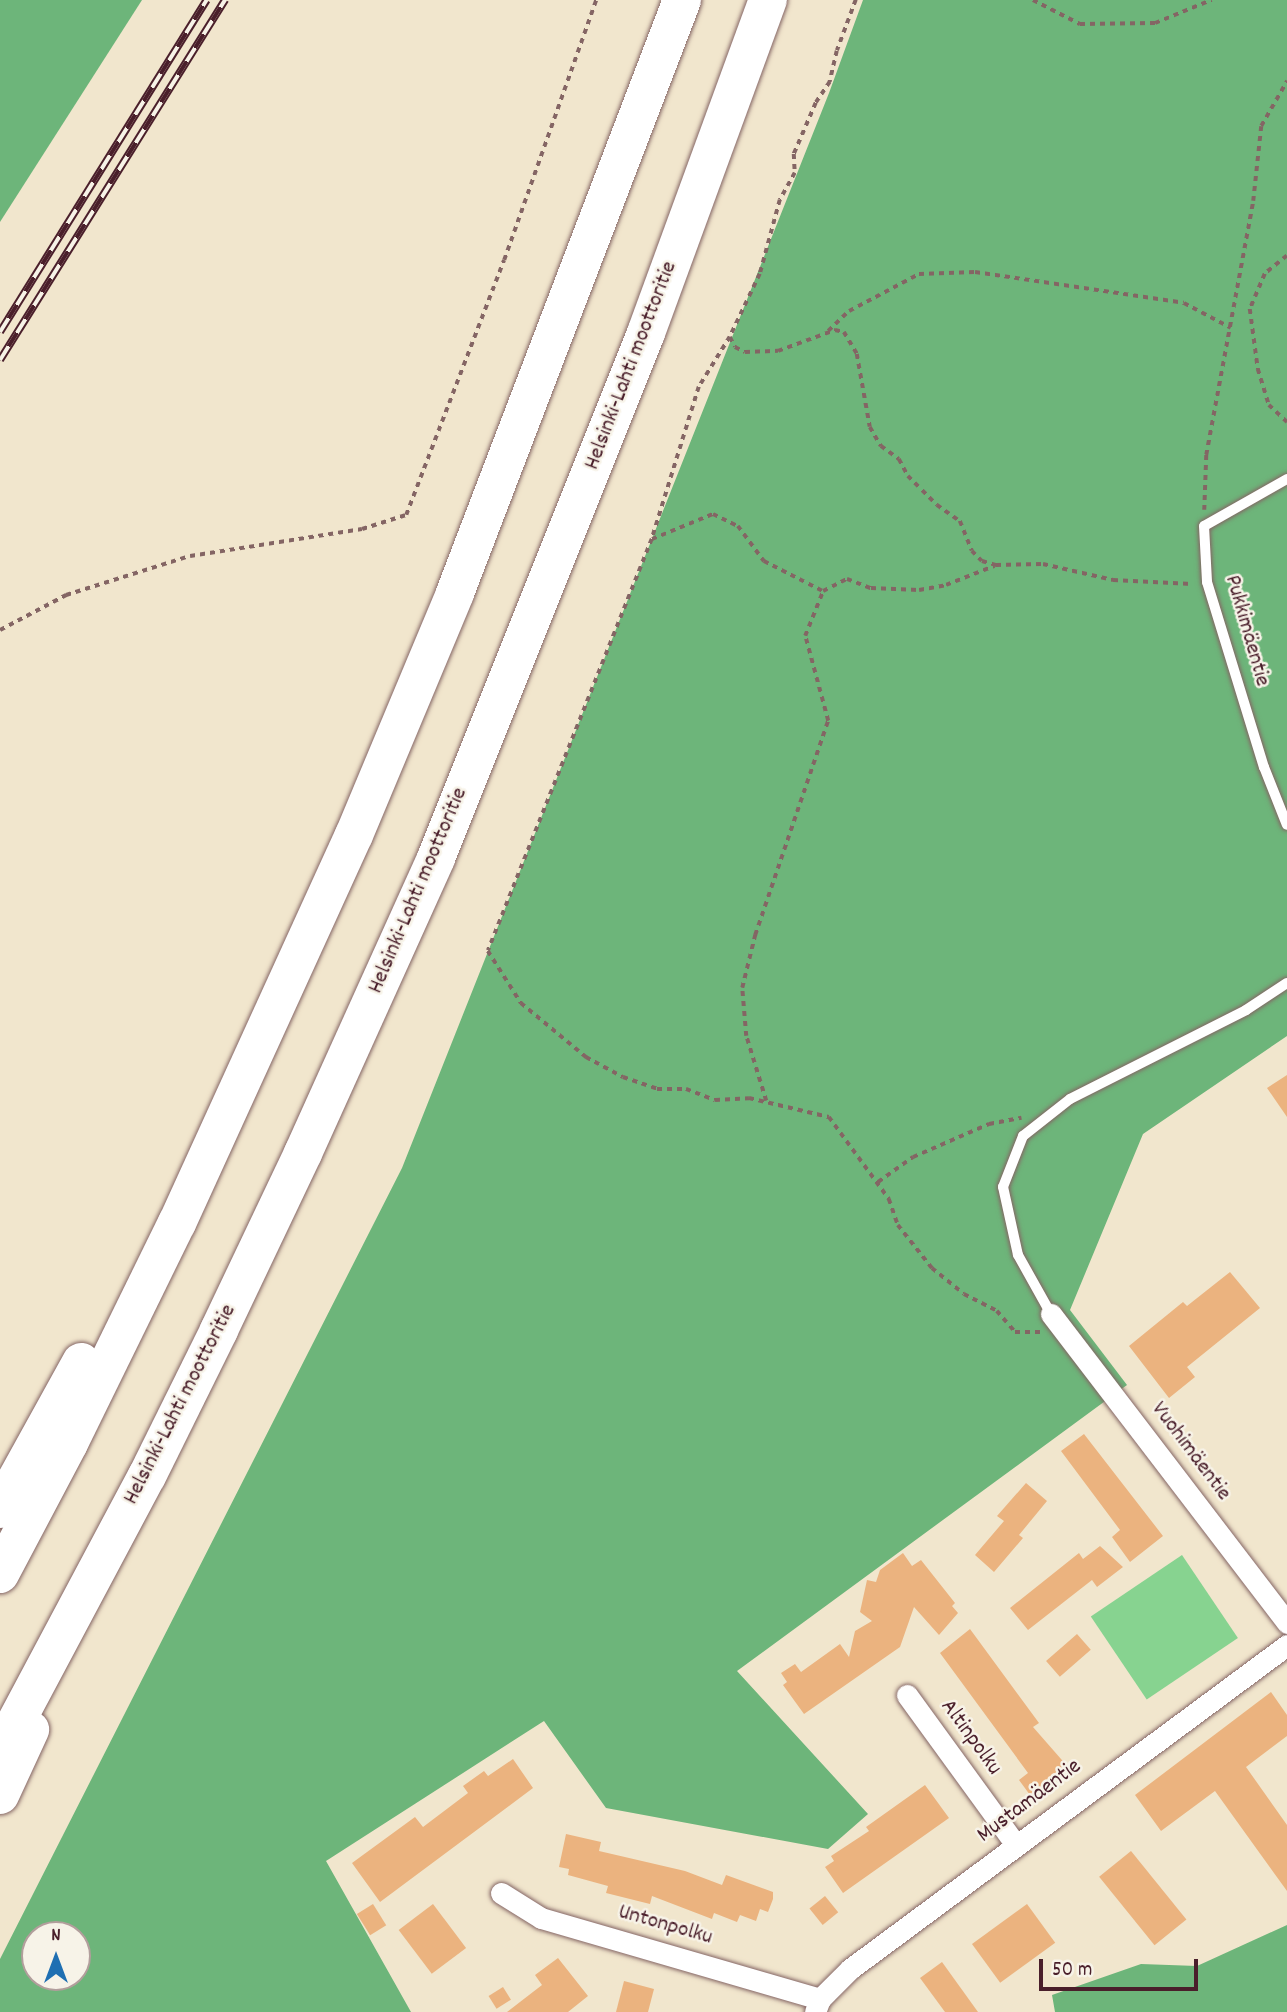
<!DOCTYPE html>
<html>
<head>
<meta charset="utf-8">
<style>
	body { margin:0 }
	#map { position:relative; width:1287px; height:2012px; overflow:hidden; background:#f1e6cd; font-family:Dekko,sans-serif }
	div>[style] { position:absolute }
	.green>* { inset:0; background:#87d390; transform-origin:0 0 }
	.forest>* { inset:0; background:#6db57a }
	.building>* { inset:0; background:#ebb37f; transform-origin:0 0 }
	.path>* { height:3.5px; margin-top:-1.75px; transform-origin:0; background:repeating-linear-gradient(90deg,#846564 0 5px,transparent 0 10px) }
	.roads { filter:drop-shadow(0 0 2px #846564) drop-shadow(0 0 2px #846564) }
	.lane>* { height:10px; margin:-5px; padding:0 5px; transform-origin:5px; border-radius:5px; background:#fff }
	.street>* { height:21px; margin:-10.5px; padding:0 10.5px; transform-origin:10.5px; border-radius:10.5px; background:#fff }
	.highway>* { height:38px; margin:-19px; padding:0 19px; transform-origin:19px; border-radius:19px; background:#fff }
	.rail>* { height:8px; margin-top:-4px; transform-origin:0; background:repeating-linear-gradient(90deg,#f7f3e8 0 16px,#4a1f2b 0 32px); box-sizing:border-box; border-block:2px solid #4a1f2b }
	span { translate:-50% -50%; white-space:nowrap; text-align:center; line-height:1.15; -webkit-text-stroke:5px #f7f3e8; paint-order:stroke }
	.street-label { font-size:23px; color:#4a1f2b }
	.north { position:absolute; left:21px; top:1921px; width:70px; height:70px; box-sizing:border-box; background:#f7f3e8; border:2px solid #b29e9c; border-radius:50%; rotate:0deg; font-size:19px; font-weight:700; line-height:28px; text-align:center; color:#4a1f2b }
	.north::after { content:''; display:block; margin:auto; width:24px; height:32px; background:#1f6fb2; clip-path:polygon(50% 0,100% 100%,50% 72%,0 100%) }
	.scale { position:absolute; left:1039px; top:1959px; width:159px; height:32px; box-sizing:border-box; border:4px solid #4a1f2b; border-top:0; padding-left:9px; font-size:21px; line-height:24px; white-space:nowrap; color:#4a1f2b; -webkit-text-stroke:5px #f7f3e8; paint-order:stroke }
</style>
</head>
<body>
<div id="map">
	<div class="green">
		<div style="left:1182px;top:1555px;width:100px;height:110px;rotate:56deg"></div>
	</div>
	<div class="forest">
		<div style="clip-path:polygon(0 0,142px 0,0 222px)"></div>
		<div style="clip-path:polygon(evenodd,863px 0,1287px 0,1287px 1036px,1143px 1134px,1070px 1310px,1127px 1385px,737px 1671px,868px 1814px,828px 1849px,606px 1808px,544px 1721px,326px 1861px,411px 2012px,0 2012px,0 1959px,402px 1168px,829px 93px,863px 0,35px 1935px,77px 1935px,77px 1977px,35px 1977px,35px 1935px)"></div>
		<div style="clip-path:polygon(1287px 1925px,1287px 2012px,1055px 2012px,1052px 1995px,1141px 1964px,1197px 1966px)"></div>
	</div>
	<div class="building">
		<div style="clip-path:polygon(1287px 1075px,1287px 1117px,1267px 1088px)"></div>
		<div style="clip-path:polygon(1230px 1272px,1260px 1308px,1187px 1367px,1195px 1377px,1169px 1398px,1129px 1346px,1183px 1302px,1187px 1306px)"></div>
		<div style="clip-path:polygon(1084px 1434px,1163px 1536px,1130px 1562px,1112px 1537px,1120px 1530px,1061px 1451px)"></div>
		<div style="clip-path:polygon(1026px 1483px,1047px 1501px,1019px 1535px,1023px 1538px,994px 1572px,975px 1555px,1004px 1521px,997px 1516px)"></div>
		<div style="clip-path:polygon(1100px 1546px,1123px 1567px,1097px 1587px,1092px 1580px,1028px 1630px,1010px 1608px,1079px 1553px,1083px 1559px)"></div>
		<div style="clip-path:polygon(903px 1553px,912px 1566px,921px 1560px,955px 1603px,952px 1606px,958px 1613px,939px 1635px,914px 1607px,900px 1647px,804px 1714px,783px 1685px,787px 1682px,781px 1673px,795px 1664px,801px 1672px,840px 1644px,849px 1657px,855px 1631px,872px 1621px,860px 1612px,867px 1580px,876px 1582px,880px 1570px)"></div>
		<div style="clip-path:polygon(970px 1629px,1039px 1723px,1033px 1727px,1068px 1767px,1030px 1795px,1019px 1780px,1028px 1773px,940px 1653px)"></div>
		<div style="left:1077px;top:1634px;width:21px;height:41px;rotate:49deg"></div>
		<div style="clip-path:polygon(1271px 1692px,1287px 1715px,1287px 1736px,1246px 1767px,1287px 1825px,1287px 1891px,1215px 1791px,1161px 1831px,1135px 1795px)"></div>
		<div style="clip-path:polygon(513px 1759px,533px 1788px,380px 1902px,352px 1863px,415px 1817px,423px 1827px,468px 1793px,463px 1786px,484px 1771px,488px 1776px)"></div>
		<div style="clip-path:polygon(925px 1785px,949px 1818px,843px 1893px,825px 1867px,834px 1861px,831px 1856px,869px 1831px,866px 1827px)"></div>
		<div style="clip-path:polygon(566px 1834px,601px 1842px,599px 1851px,685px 1871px,722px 1885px,726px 1875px,773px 1892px,773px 1899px,768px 1912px,760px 1909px,756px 1921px,740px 1915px,737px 1922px,714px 1913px,712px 1919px,652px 1896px,650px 1904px,606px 1893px,608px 1886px,568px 1875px,569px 1869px,559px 1867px)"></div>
		<div style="left:1131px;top:1851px;width:88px;height:41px;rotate:51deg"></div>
		<div style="left:825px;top:1896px;width:21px;height:20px;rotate:51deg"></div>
		<div style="left:373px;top:1904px;width:25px;height:19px;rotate:58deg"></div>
		<div style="left:433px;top:1904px;width:55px;height:43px;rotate:53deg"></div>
		<div style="left:1027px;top:1904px;width:48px;height:68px;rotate:54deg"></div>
		<div style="clip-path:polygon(558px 1958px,588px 1996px,568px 2012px,507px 2012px,542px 1985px,535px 1975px)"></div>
		<div style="clip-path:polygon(942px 1962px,978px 2012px,945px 2012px,920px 1978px)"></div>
		<div style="clip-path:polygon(624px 1981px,654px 1989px,648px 2012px,616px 2012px)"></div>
		<div style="left:503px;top:1987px;width:15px;height:17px;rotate:58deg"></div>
	</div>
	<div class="path">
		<div style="left:856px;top:0;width:54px;rotate:110.4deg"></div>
		<div style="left:837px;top:51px;width:32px;rotate:103deg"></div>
		<div style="left:830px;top:82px;width:25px;rotate:124deg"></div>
		<div style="left:816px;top:103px;width:56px;rotate:113.3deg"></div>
		<div style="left:794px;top:154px;width:19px;rotate:87deg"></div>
		<div style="left:795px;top:173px;width:31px;rotate:119deg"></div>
		<div style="left:780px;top:200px;width:77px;rotate:105.1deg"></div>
		<div style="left:760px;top:274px;width:70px;rotate:115.5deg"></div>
		<div style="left:730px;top:337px;width:11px;rotate:63deg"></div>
		<div style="left:735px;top:347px;width:11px;rotate:27deg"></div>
		<div style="left:745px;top:352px;width:33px;rotate:-2deg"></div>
		<div style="left:778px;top:351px;width:61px;rotate:-20.2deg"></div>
		<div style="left:835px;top:330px;width:9px;rotate:13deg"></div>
		<div style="left:844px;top:332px;width:26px;rotate:59deg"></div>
		<div style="left:857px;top:354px;width:74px;rotate:79.9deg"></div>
		<div style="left:870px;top:427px;width:22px;rotate:60deg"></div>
		<div style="left:881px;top:446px;width:22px;rotate:36deg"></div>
		<div style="left:899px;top:459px;width:19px;rotate:62deg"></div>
		<div style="left:908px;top:476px;width:41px;rotate:45deg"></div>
		<div style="left:937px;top:505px;width:28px;rotate:35deg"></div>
		<div style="left:960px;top:521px;width:32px;rotate:68deg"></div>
		<div style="left:972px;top:551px;width:14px;rotate:45deg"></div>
		<div style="left:982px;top:561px;width:15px;rotate:16deg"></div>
		<div style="left:996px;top:565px;width:47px;rotate:-1.2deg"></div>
		<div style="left:1043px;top:564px;width:72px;rotate:12.9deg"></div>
		<div style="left:1113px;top:580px;width:79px;rotate:2.9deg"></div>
		<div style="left:1033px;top:0;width:53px;rotate:27.1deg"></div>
		<div style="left:1080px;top:24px;width:75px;rotate:-0.8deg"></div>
		<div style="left:1155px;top:23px;width:61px;rotate:-22.3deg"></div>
		<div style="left:1287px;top:256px;width:28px;rotate:141deg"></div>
		<div style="left:1265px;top:274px;width:38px;rotate:113deg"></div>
		<div style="left:1250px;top:309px;width:61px;rotate:82.4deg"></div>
		<div style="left:1258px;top:369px;width:38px;rotate:73deg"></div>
		<div style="left:1269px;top:405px;width:25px;rotate:43deg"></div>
		<div style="left:828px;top:331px;width:29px;rotate:-44deg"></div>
		<div style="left:849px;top:311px;width:79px;rotate:-27.9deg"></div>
		<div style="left:919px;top:274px;width:56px;rotate:-2deg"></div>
		<div style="left:975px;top:272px;width:211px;rotate:8.4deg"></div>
		<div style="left:1184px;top:303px;width:53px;rotate:28deg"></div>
		<div style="left:730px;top:337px;width:59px;rotate:121.8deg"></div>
		<div style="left:699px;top:387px;width:159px;rotate:107.2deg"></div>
		<div style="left:652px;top:539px;width:443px;rotate:111.7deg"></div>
		<div style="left:488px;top:951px;width:62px;rotate:57.6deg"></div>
		<div style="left:521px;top:1003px;width:85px;rotate:39.7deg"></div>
		<div style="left:586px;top:1057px;width:42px;rotate:28.4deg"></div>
		<div style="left:623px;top:1077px;width:36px;rotate:19deg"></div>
		<div style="left:657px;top:1089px;width:29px"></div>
		<div style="left:686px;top:1089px;width:31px;rotate:21deg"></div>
		<div style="left:715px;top:1100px;width:34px;rotate:-3deg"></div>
		<div style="left:749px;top:1098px;width:82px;rotate:13.4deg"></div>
		<div style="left:829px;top:1117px;width:102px;rotate:53.8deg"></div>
		<div style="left:889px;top:1199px;width:28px;rotate:71deg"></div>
		<div style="left:898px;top:1225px;width:55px;rotate:51.7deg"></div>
		<div style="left:932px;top:1268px;width:41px;rotate:39.1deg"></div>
		<div style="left:964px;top:1294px;width:37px;rotate:27deg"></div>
		<div style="left:997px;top:1311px;width:28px;rotate:49deg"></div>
		<div style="left:1015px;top:1332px;width:25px"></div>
		<div style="left:1204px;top:510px;width:55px;rotate:-87.9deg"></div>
		<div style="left:1206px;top:455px;width:258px;rotate:-79.5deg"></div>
		<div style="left:1253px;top:201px;width:75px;rotate:-83.9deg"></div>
		<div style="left:1261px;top:126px;width:52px;rotate:-60deg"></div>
		<div style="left:652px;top:539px;width:66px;rotate:-22.3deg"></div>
		<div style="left:713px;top:514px;width:28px;rotate:26deg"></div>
		<div style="left:738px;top:526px;width:44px;rotate:53.4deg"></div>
		<div style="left:764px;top:561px;width:66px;rotate:27deg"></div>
		<div style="left:823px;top:591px;width:27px;rotate:-27deg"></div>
		<div style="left:847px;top:579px;width:26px;rotate:21deg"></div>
		<div style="left:871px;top:588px;width:48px;rotate:2.4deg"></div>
		<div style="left:919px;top:590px;width:27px;rotate:-10deg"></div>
		<div style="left:946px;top:585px;width:52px;rotate:-21.6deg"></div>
		<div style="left:0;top:630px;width:75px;rotate:-27.9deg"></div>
		<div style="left:66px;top:595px;width:130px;rotate:-17.5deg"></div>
		<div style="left:190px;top:556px;width:174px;rotate:-8.9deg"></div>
		<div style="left:362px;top:529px;width:46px;rotate:-17.7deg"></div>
		<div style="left:406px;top:515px;width:273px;rotate:-69deg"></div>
		<div style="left:504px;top:260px;width:276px;rotate:-70.5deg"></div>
		<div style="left:766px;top:1101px;width:68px;rotate:-107.1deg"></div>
		<div style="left:746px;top:1036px;width:48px;rotate:-94.8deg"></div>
		<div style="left:742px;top:988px;width:55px;rotate:-76.2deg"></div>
		<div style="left:755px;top:935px;width:226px;rotate:-71.2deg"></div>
		<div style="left:828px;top:721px;width:88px;rotate:-105.1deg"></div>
		<div style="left:805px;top:636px;width:48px;rotate:-68.2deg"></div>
		<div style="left:878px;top:1182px;width:43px;rotate:-35.5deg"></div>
		<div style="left:913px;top:1157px;width:83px;rotate:-23.5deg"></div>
		<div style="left:989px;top:1124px;width:33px;rotate:-11deg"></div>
	</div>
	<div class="roads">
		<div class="lane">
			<div style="left:1287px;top:479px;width:95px;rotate:150.5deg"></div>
			<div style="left:1204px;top:526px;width:56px;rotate:86.9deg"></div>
			<div style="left:1207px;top:582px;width:194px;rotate:72.9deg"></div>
			<div style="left:1264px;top:767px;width:62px;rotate:68.4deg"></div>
			<div style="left:1051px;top:1314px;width:68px;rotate:-119.2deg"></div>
			<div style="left:1018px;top:1255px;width:70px;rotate:-102.4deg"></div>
			<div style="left:1003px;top:1187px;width:55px;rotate:-68.6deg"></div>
			<div style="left:1023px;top:1136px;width:60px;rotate:-38.2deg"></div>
			<div style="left:1070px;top:1099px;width:197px;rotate:-26.8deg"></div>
			<div style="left:1246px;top:1010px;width:49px;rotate:-33.4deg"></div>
		</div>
		<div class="street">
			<div style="left:1051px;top:1314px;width:389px;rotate:52.6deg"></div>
			<div style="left:907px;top:1695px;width:185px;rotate:54deg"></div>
			<div style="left:501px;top:1893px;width:47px;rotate:32deg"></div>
			<div style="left:541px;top:1918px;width:291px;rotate:16.2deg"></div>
			<div style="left:815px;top:2012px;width:14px;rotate:-69deg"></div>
			<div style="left:820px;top:1999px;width:42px;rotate:-45deg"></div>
			<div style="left:850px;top:1969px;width:544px;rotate:-36.55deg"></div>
		</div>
		<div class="highway">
			<div style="left:0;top:1509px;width:168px;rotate:-61.1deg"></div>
			<div style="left:0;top:1574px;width:148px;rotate:-62.2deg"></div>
			<div style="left:69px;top:1443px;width:245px;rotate:-63.9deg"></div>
			<div style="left:177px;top:1223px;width:426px;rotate:-65.5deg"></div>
			<div style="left:354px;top:835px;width:262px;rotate:-67.3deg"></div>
			<div style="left:455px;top:593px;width:635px;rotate:-69.05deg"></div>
			<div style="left:0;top:1752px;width:313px;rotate:-62deg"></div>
			<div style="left:147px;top:1476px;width:163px;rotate:-63.7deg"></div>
			<div style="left:219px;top:1330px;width:196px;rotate:-64.6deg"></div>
			<div style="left:303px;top:1153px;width:324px;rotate:-65.7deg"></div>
			<div style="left:436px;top:858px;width:565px;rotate:-68.2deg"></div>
			<div style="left:646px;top:333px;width:355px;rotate:-69.9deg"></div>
			<div style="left:0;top:1795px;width:72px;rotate:-65.2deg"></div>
		</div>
	</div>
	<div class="rail">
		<div style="left:0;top:332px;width:391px;rotate:-58.1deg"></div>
		<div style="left:0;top:360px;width:425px;rotate:-58deg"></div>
	</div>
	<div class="street-label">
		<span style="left:632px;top:366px;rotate:-69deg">Helsinki-Lahti moottoritie</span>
		<span style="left:1246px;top:631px;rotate:74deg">Pukkimäentie</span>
		<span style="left:419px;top:891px;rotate:-67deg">Helsinki-Lahti moottoritie</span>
		<span style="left:181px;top:1405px;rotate:-63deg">Helsinki-Lahti moottoritie</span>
		<span style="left:1190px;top:1452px;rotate:53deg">Vuohimäentie</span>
		<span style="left:970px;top:1738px;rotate:54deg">Altinpolku</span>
		<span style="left:1030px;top:1802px;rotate:-37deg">Mustamäentie</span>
		<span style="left:665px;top:1926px;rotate:16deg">Untonpolku</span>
	</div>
	<div class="north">N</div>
	<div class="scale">50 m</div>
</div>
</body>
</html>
